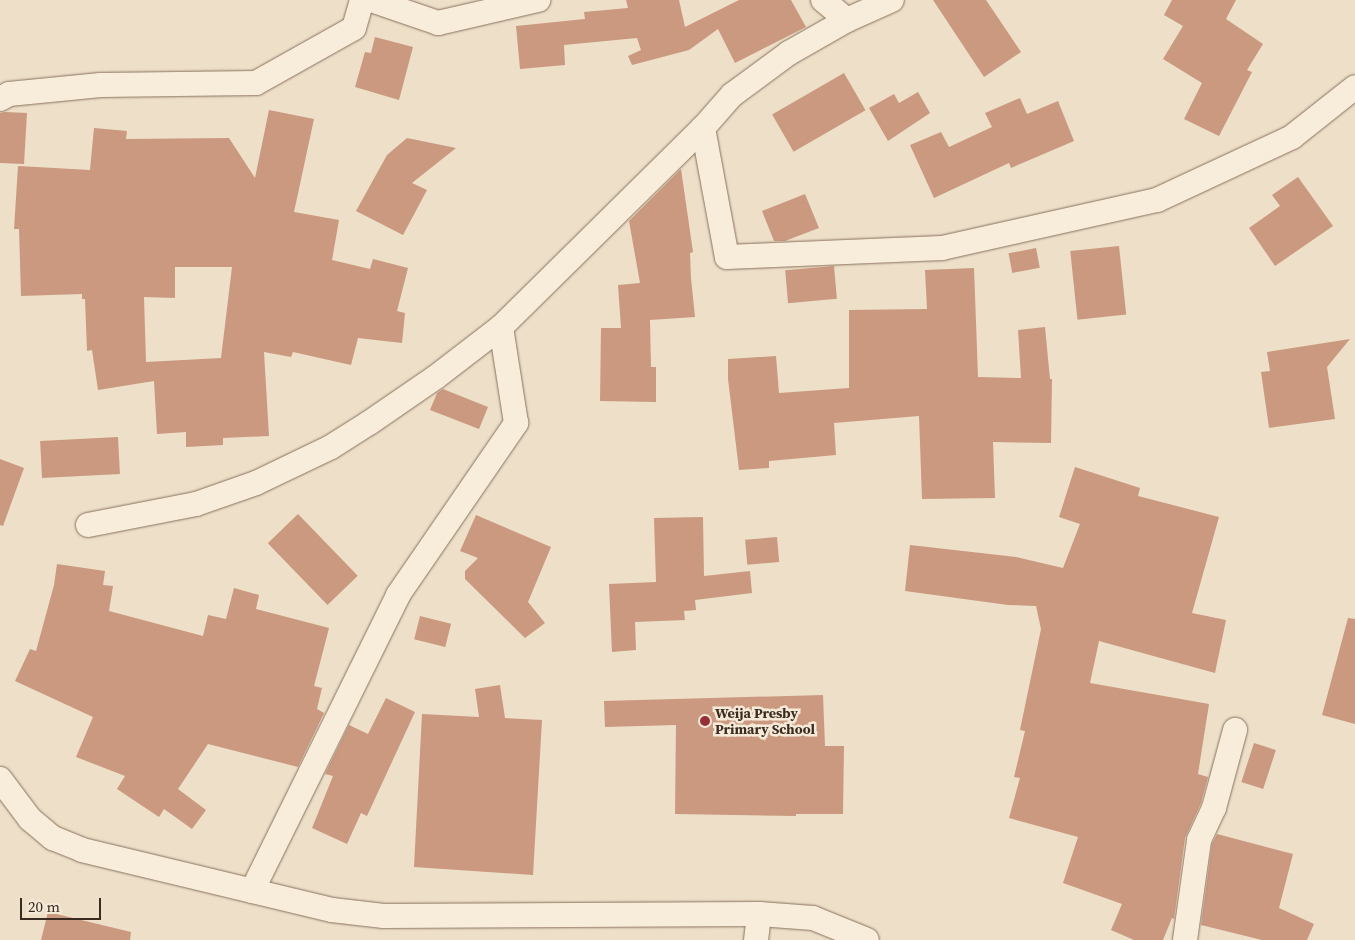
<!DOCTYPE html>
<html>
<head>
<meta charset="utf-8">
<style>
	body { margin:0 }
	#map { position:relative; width:1355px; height:940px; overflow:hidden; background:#eddfc8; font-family:"Source Serif 4",serif }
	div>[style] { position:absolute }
	.building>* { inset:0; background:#ca997f; transform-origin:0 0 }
	.roads { filter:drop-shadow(0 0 1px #89715d) drop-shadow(0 0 1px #89715d) }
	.minor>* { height:24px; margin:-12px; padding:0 12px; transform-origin:12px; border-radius:12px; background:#f8eddb }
	.dots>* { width:14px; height:14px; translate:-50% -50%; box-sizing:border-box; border:2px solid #f5ead7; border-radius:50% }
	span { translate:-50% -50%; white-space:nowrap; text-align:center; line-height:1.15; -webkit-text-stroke:5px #f5ead7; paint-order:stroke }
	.poi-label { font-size:14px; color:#3a2b20; font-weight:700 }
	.left { translate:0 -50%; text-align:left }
	.scale { position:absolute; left:20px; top:898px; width:81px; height:22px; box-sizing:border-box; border:2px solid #3a2b20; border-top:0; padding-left:6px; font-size:15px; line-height:18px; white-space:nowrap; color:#3a2b20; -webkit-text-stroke:4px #f5ead7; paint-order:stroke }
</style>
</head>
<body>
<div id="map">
	<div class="building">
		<div style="clip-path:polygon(626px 0,679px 0,685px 27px,739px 0,791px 0,806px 27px,735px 63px,718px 29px,689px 50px,632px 65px,628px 56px,641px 50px,637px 38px,564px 45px,565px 65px,520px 69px,516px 26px,585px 19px,584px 12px,628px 8px)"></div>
		<div style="clip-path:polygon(933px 0,986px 0,1021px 52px,984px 77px)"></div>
		<div style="clip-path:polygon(1172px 0,1236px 0,1226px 19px,1263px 44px,1247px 70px,1252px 72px,1219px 136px,1184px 119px,1202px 83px,1163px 59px,1183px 26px,1164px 15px)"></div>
		<div style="clip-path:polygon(375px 37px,413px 47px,399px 100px,355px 87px,365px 52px,371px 53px)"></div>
		<div style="left:844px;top:73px;width:43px;height:83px;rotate:60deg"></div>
		<div style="clip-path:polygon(918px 92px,930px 113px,888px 141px,869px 108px,894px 94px,899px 103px)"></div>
		<div style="clip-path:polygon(1020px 98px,1027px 114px,1058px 101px,1074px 141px,1011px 168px,1009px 163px,934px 198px,910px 145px,941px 132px,949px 147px,992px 127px,985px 113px)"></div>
		<div style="clip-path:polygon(evenodd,269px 110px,314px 119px,294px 212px,339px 220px,332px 260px,370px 269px,373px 259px,408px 268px,397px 311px,405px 313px,402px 343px,358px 338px,351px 365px,293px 352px,291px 357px,264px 352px,269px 436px,223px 438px,223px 445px,186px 447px,186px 432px,157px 434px,154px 381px,98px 390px,92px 350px,87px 351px,85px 299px,82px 299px,82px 294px,21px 296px,19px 229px,14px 229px,18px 166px,90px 170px,94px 128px,127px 131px,126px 139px,229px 138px,255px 178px,269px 110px,175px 267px,232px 267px,221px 358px,146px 362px,144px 297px,175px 298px,175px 267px)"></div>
		<div style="clip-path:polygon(5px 112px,27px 113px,24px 164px,0 163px,0 113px)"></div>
		<div style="clip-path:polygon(407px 138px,456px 148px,412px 183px,427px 190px,403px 235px,356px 211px,387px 155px)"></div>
		<div style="clip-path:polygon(681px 169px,693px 252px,690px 253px,691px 278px,695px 317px,650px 320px,651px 367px,656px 367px,656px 402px,600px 401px,601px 328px,621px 328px,618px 285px,640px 283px,629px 221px)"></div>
		<div style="clip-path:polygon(1298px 177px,1333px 226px,1275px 266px,1249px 228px,1280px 206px,1272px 195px)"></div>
		<div style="clip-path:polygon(805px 194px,819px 228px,785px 241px,774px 241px,762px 211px)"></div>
		<div style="left:1119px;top:246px;width:69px;height:49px;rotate:84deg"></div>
		<div style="left:1036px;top:248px;width:20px;height:28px;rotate:79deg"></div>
		<div style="left:834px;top:266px;width:33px;height:49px;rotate:85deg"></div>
		<div style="clip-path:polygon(974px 268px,978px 377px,1021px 378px,1018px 330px,1045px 327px,1050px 379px,1052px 379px,1051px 443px,993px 442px,995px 498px,922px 499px,919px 416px,834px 423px,836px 455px,769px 461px,769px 468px,739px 470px,728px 379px,728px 359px,776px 356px,779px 393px,849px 388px,849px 310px,927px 309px,925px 270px)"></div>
		<div style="clip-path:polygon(1350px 339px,1327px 367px,1335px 419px,1269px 428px,1261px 372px,1270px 371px,1267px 352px)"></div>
		<div style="clip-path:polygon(443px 389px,488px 407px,479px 429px,430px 410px,437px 393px)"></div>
		<div style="left:118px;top:437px;width:37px;height:78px;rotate:87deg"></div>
		<div style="clip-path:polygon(0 459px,24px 468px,3px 526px,0 525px)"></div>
		<div style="clip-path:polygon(1075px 467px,1140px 488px,1138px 496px,1219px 517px,1192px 613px,1226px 620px,1215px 673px,1099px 641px,1090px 683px,1209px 704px,1198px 774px,1208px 777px,1201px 803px,1185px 838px,1174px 919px,1172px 918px,1163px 940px,1134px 940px,1111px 930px,1122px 904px,1063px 883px,1078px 837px,1009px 818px,1020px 778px,1014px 777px,1025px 731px,1020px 730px,1041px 629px,1036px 606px,1008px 605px,905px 591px,910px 545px,1016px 557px,1063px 568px,1080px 524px,1059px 517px)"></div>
		<div style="left:298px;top:514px;width:86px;height:42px;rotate:46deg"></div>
		<div style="clip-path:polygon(476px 515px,551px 547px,528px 602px,545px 623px,525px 638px,465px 579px,465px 571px,478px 558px,460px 551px)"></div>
		<div style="clip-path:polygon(703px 517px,704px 576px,750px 571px,752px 593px,695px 600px,696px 610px,684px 611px,685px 620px,635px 622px,636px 650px,612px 652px,609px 584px,656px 582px,654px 518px)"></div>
		<div style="left:777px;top:537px;width:25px;height:32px;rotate:85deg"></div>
		<div style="clip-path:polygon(57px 564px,105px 571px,103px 585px,113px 586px,109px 611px,203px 636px,208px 615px,226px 619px,234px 588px,259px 595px,256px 609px,329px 628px,314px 686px,322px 688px,317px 709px,324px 713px,298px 767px,208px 744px,178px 789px,206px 810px,192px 829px,164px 809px,159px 817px,117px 789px,125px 776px,76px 757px,93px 717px,15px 681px,30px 649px,36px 651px,54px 585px)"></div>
		<div style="left:420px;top:616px;width:32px;height:24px;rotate:14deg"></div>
		<div style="clip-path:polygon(1348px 618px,1355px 619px,1355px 724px,1322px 715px)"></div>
		<div style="clip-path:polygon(500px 685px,505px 718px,542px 720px,533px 875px,414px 867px,422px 714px,479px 717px,475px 689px)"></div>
		<div style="clip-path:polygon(823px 695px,825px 746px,844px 746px,843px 814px,796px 814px,796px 816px,675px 814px,676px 725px,605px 727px,604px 701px)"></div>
		<div style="clip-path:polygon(386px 698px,415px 712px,367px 816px,361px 813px,347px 844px,312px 828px,333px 776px,325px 774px,349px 725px,368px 734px)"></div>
		<div style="left:1254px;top:743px;width:23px;height:41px;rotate:18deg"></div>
		<div style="clip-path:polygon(1217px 834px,1293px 854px,1279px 908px,1314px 924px,1307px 940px,1262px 940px,1201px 925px,1212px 844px)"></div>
		<div style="clip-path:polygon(48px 912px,131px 932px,130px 940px,41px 940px)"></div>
	</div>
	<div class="roads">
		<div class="minor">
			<div style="left:371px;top:0;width:71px;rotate:18.9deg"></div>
			<div style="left:438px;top:23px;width:103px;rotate:-13deg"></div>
			<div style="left:823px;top:0;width:31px;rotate:40deg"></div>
			<div style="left:0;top:99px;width:10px;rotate:-29deg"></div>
			<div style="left:9px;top:94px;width:92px;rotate:-5.6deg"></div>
			<div style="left:101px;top:85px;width:155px;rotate:-0.7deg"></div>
			<div style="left:256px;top:83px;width:112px;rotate:-29.3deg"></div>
			<div style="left:354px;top:28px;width:29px;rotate:-74deg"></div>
			<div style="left:703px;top:128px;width:131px;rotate:79.5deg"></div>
			<div style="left:727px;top:257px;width:215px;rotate:-2.4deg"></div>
			<div style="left:942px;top:248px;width:220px;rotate:-12.6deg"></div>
			<div style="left:1157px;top:200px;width:149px;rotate:-25deg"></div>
			<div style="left:1292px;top:137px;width:80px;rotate:-38.4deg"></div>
			<div style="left:88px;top:525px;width:110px;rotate:-11deg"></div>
			<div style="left:196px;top:504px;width:64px;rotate:-19.3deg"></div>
			<div style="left:256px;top:483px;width:83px;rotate:-25.6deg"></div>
			<div style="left:331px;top:447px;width:45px;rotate:-32.3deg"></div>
			<div style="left:369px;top:423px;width:81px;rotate:-34.5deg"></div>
			<div style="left:436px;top:377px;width:82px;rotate:-37.6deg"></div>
			<div style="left:501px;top:327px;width:284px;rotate:-44.6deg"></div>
			<div style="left:703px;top:128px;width:44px;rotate:-48.7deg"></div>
			<div style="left:732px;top:95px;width:71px;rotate:-36.4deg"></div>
			<div style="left:789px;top:53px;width:67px;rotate:-29.6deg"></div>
			<div style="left:847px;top:20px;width:49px;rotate:-24deg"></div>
			<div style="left:0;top:779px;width:50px;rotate:53.1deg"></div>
			<div style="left:30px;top:819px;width:30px;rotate:40deg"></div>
			<div style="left:53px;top:838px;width:31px;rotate:22deg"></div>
			<div style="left:82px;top:850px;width:257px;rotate:13.5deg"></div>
			<div style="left:332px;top:910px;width:52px;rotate:6.6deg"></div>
			<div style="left:384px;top:916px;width:375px;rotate:-0.3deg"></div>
			<div style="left:759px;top:914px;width:54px;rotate:4.2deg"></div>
			<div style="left:813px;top:918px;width:58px;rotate:22.2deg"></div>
			<div style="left:252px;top:891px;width:330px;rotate:-63.7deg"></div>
			<div style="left:398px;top:595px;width:209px;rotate:-55.5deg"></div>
			<div style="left:516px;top:423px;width:97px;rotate:-98.9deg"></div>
			<div style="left:756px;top:940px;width:26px;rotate:-83deg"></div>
			<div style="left:1185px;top:940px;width:101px;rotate:-82deg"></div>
			<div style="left:1199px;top:840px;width:35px;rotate:-65deg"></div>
			<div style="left:1214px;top:808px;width:81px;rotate:-74.9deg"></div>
		</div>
	</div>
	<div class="dots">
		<div style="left:705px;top:721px;background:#962f37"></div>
	</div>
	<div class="poi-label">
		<span class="left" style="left:715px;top:721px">Weija Presby<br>Primary School</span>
	</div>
	<div class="scale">20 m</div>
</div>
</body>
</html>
